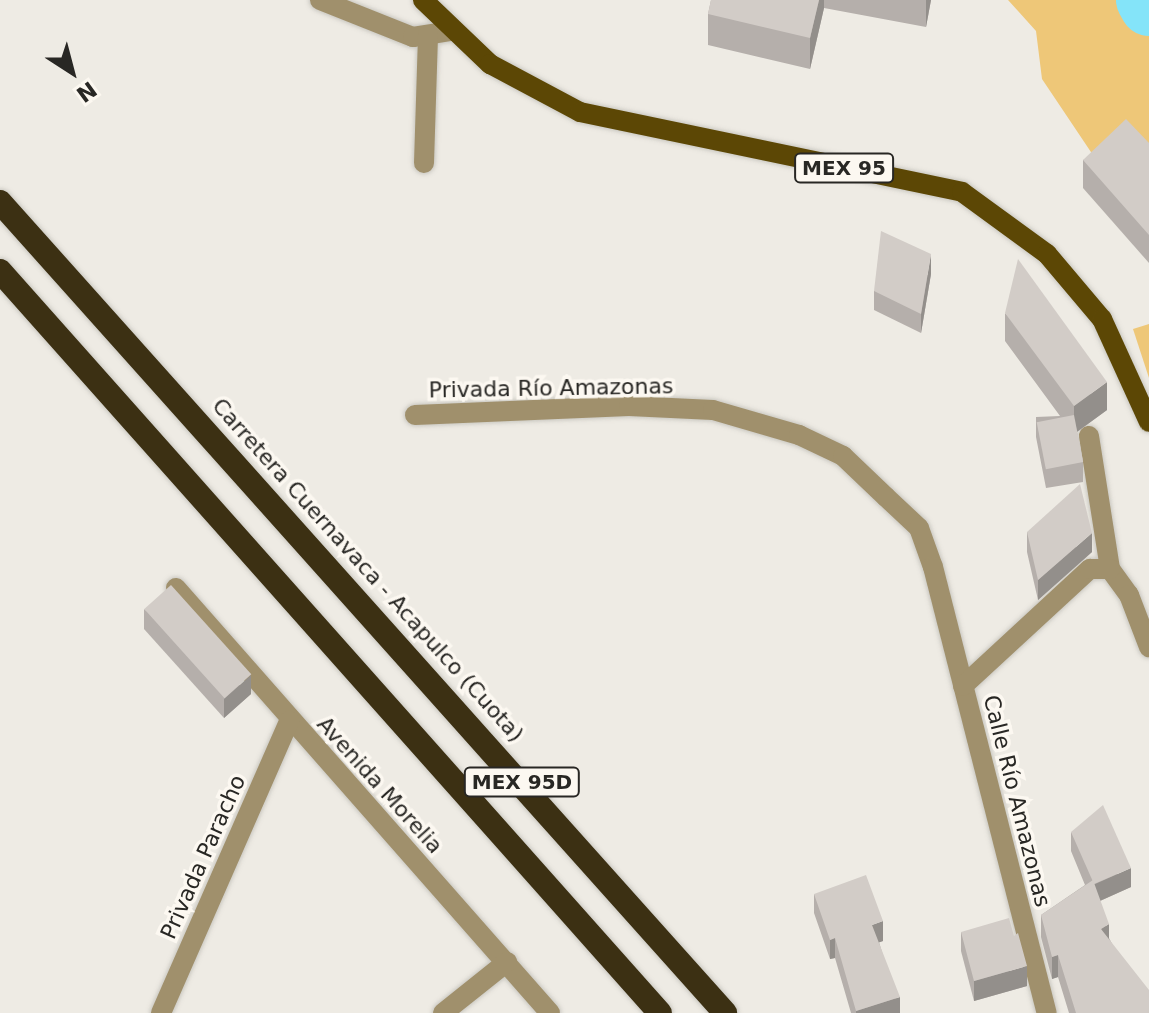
<!DOCTYPE html>
<html>
<head>
<meta charset="utf-8">
<style>
	body { margin:0 }
	#map { position:relative; width:1149px; height:1013px; overflow:hidden; background:#eeebe4; font-family:"DejaVu Sans",sans-serif }
	div>[style] { position:absolute }
	.green>* { inset:0; background:#eec778 }
	.river>* { height:58px; margin:-29px; padding:0 29px; transform-origin:29px; border-radius:29px; background:#84e4f9 }
	.roads { filter:drop-shadow(0 0 2px #cac8c1) drop-shadow(0 0 2px #cac8c1) }
	.street>* { height:20px; margin:-10px; padding:0 10px; transform-origin:10px; border-radius:10px; background:#a0906c }
	.primary>* { height:20px; margin:-10px; padding:0 10px; transform-origin:10px; border-radius:10px; background:#5c4705 }
	.highway>* { height:24px; margin:-12px; padding:0 12px; transform-origin:12px; border-radius:12px; background:#3c3013 }
	.wall>* { inset:0; background:#b5afab }
	.shaded-wall>* { inset:0; background:#938f8b }
	.building>* { inset:0; background:#d2ccc7; transform-origin:0 0 }
	span { translate:-50% -50%; white-space:nowrap; text-align:center; line-height:1.15; -webkit-text-stroke:7px #fcf8f1; paint-order:stroke }
	.shield-label span { padding:2px 6px; background:#fcf8f1; border:2px solid; border-radius:6px; -webkit-text-stroke-width:0 }
	.shield-label { font-size:20px; color:#282724; font-weight:700 }
	.street-label { font-size:22px; color:#282724 }
	.north { position:absolute; left:32px; top:32px; width:80px; height:80px; -webkit-text-stroke:6px #fcf8f1; paint-order:stroke; rotate:144deg; font-size:22px; font-weight:700; line-height:32px; text-align:center; color:#282724 }
	.north::after { content:''; display:block; margin:auto; width:28px; height:36px; background:#282724; clip-path:polygon(50% 0,100% 100%,50% 72%,0 100%) }
</style>
</head>
<body>
<div id="map">
	<div class="green">
		<div style="clip-path:polygon(1008px 0,1149px 0,1149px 171px,1103px 170px,1042px 79px,1036px 31px)"></div>
		<div style="clip-path:polygon(1149px 324px,1149px 378px,1133px 329px)"></div>
	</div>
	<div class="river">
		<div style="left:1145px;top:0;width:8px;rotate:60deg"></div>
	</div>
	<div class="roads">
		<div class="street">
			<div style="left:320px;top:0;width:100px;rotate:21.7deg"></div>
			<div style="left:413px;top:37px;width:37px;rotate:-9deg"></div>
			<div style="left:424px;top:163px;width:128px;rotate:-88.2deg"></div>
			<div style="left:415px;top:415px;width:214px;rotate:-2.4deg"></div>
			<div style="left:629px;top:406px;width:84px;rotate:2.7deg"></div>
			<div style="left:713px;top:410px;width:90px;rotate:16.2deg"></div>
			<div style="left:799px;top:435px;width:49px;rotate:25.5deg"></div>
			<div style="left:843px;top:456px;width:59px;rotate:43.6deg"></div>
			<div style="left:886px;top:497px;width:45px;rotate:43.2deg"></div>
			<div style="left:919px;top:528px;width:41px;rotate:70.3deg"></div>
			<div style="left:933px;top:567px;width:460px;rotate:75.7deg"></div>
			<div style="left:1089px;top:436px;width:135px;rotate:81deg"></div>
			<div style="left:1110px;top:569px;width:32px;rotate:54deg"></div>
			<div style="left:1129px;top:595px;width:56px;rotate:69deg"></div>
			<div style="left:176px;top:588px;width:566px;rotate:48.65deg"></div>
			<div style="left:963px;top:686px;width:173px;rotate:-42.7deg"></div>
			<div style="left:1090px;top:569px;width:20px"></div>
			<div style="left:161px;top:1013px;width:319px;rotate:-66.3deg"></div>
			<div style="left:443px;top:1013px;width:82px;rotate:-38.6deg"></div>
		</div>
		<div class="primary">
			<div style="left:423px;top:0;width:93px;rotate:43.7deg"></div>
			<div style="left:490px;top:64px;width:102px;rotate:28.1deg"></div>
			<div style="left:580px;top:112px;width:390px;rotate:11.8deg"></div>
			<div style="left:962px;top:192px;width:105px;rotate:36.1deg"></div>
			<div style="left:1047px;top:254px;width:85px;rotate:49.8deg"></div>
			<div style="left:1102px;top:319px;width:113px;rotate:65.5deg"></div>
		</div>
		<div class="highway">
			<div style="left:0;top:202px;width:1088px;rotate:48.2deg"></div>
			<div style="left:0;top:271px;width:993px;rotate:48.35deg"></div>
		</div>
	</div>
	<div class="wall">
		<div style="clip-path:polygon(711px 0,931px 0,926px 27px,824px 8px,810px 69px,708px 45px,708px 14px)"></div>
		<div style="clip-path:polygon(1149px 143px,1149px 263px,1083px 188px,1083px 160px)"></div>
		<div style="clip-path:polygon(931px 274px,921px 333px,874px 310px,874px 291px)"></div>
		<div style="clip-path:polygon(1005px 313px,1107px 410px,1077px 432px,1083px 462px,1083px 482px,1046px 488px,1036px 437px,1036px 417px,1060px 416px,1005px 341px)"></div>
		<div style="clip-path:polygon(1027px 532px,1092px 552px,1038px 600px,1027px 552px)"></div>
		<div style="clip-path:polygon(144px 609px,251px 694px,224px 718px,144px 629px)"></div>
		<div style="clip-path:polygon(1071px 832px,1131px 887px,1100px 901px,1109px 938px,1149px 1013px,1069px 1013px,1058px 977px,1052px 979px,1041px 937px,1041px 915px,1085px 885px,1071px 851px)"></div>
		<div style="clip-path:polygon(814px 894px,883px 941px,879px 942px,900px 1013px,851px 1013px,835px 958px,830px 959px,814px 913px)"></div>
		<div style="clip-path:polygon(961px 932px,1027px 986px,974px 1001px,961px 951px)"></div>
	</div>
	<div class="shaded-wall">
		<div style="clip-path:polygon(819px 0,824px 0,824px 8px,810px 69px,810px 38px)"></div>
		<div style="clip-path:polygon(926px 0,931px 0,926px 27px)"></div>
		<div style="clip-path:polygon(931px 254px,931px 274px,921px 333px,921px 314px)"></div>
		<div style="clip-path:polygon(1107px 382px,1107px 410px,1074px 434px,1074px 406px)"></div>
		<div style="clip-path:polygon(1092px 533px,1092px 552px,1038px 600px,1038px 580px)"></div>
		<div style="clip-path:polygon(251px 675px,251px 694px,224px 718px,224px 699px)"></div>
		<div style="clip-path:polygon(1131px 868px,1131px 887px,1093px 904px,1093px 885px)"></div>
		<div style="clip-path:polygon(883px 921px,883px 941px,872px 945px,872px 925px)"></div>
		<div style="clip-path:polygon(1109px 924px,1109px 946px,1101px 929px)"></div>
		<div style="clip-path:polygon(835px 938px,835px 958px,830px 959px,830px 940px)"></div>
		<div style="clip-path:polygon(1058px 955px,1058px 977px,1052px 979px,1052px 957px)"></div>
		<div style="clip-path:polygon(1027px 966px,1027px 986px,974px 1001px,974px 981px)"></div>
		<div style="clip-path:polygon(900px 997px,900px 1013px,856px 1013px,856px 1011px)"></div>
	</div>
	<div class="building">
		<div style="clip-path:polygon(711px 0,819px 0,810px 38px,708px 14px)"></div>
		<div style="clip-path:polygon(1126px 119px,1149px 143px,1149px 235px,1083px 160px)"></div>
		<div style="clip-path:polygon(881px 231px,931px 254px,921px 314px,874px 291px)"></div>
		<div style="clip-path:polygon(1018px 259px,1107px 382px,1074px 406px,1005px 313px)"></div>
		<div style="left:1074px;top:415px;width:48px;height:38px;rotate:79deg"></div>
		<div style="clip-path:polygon(1080px 484px,1092px 533px,1038px 580px,1027px 532px)"></div>
		<div style="left:171px;top:585px;width:120px;height:36px;rotate:48deg"></div>
		<div style="clip-path:polygon(1103px 805px,1131px 868px,1094px 884px,1071px 832px)"></div>
		<div style="clip-path:polygon(866px 875px,883px 921px,872px 925px,900px 997px,856px 1011px,835px 938px,830px 940px,814px 894px)"></div>
		<div style="clip-path:polygon(1093px 880px,1109px 924px,1101px 929px,1149px 990px,1149px 1013px,1076px 1013px,1058px 955px,1052px 957px,1041px 915px)"></div>
		<div style="clip-path:polygon(1009px 918px,1014px 936px,1018px 933px,1027px 966px,974px 981px,961px 932px)"></div>
	</div>
	<div class="shield-label">
		<span style="left:844px;top:168px">MEX 95</span>
		<span style="left:522px;top:782px">MEX 95D</span>
	</div>
	<div class="street-label">
		<span style="left:551px;top:388px;rotate:-1deg">Privada Río Amazonas</span>
		<span style="left:368px;top:570px;rotate:48deg">Carretera Cuernavaca - Acapulco (Cuota)</span>
		<span style="left:380px;top:785px;rotate:48deg">Avenida Morelia</span>
		<span style="left:1017px;top:801px;rotate:76deg">Calle Río Amazonas</span>
		<span style="left:203px;top:857px;rotate:-66deg">Privada Paracho</span>
	</div>
	<div class="north">N</div>
</div>
</body>
</html>
